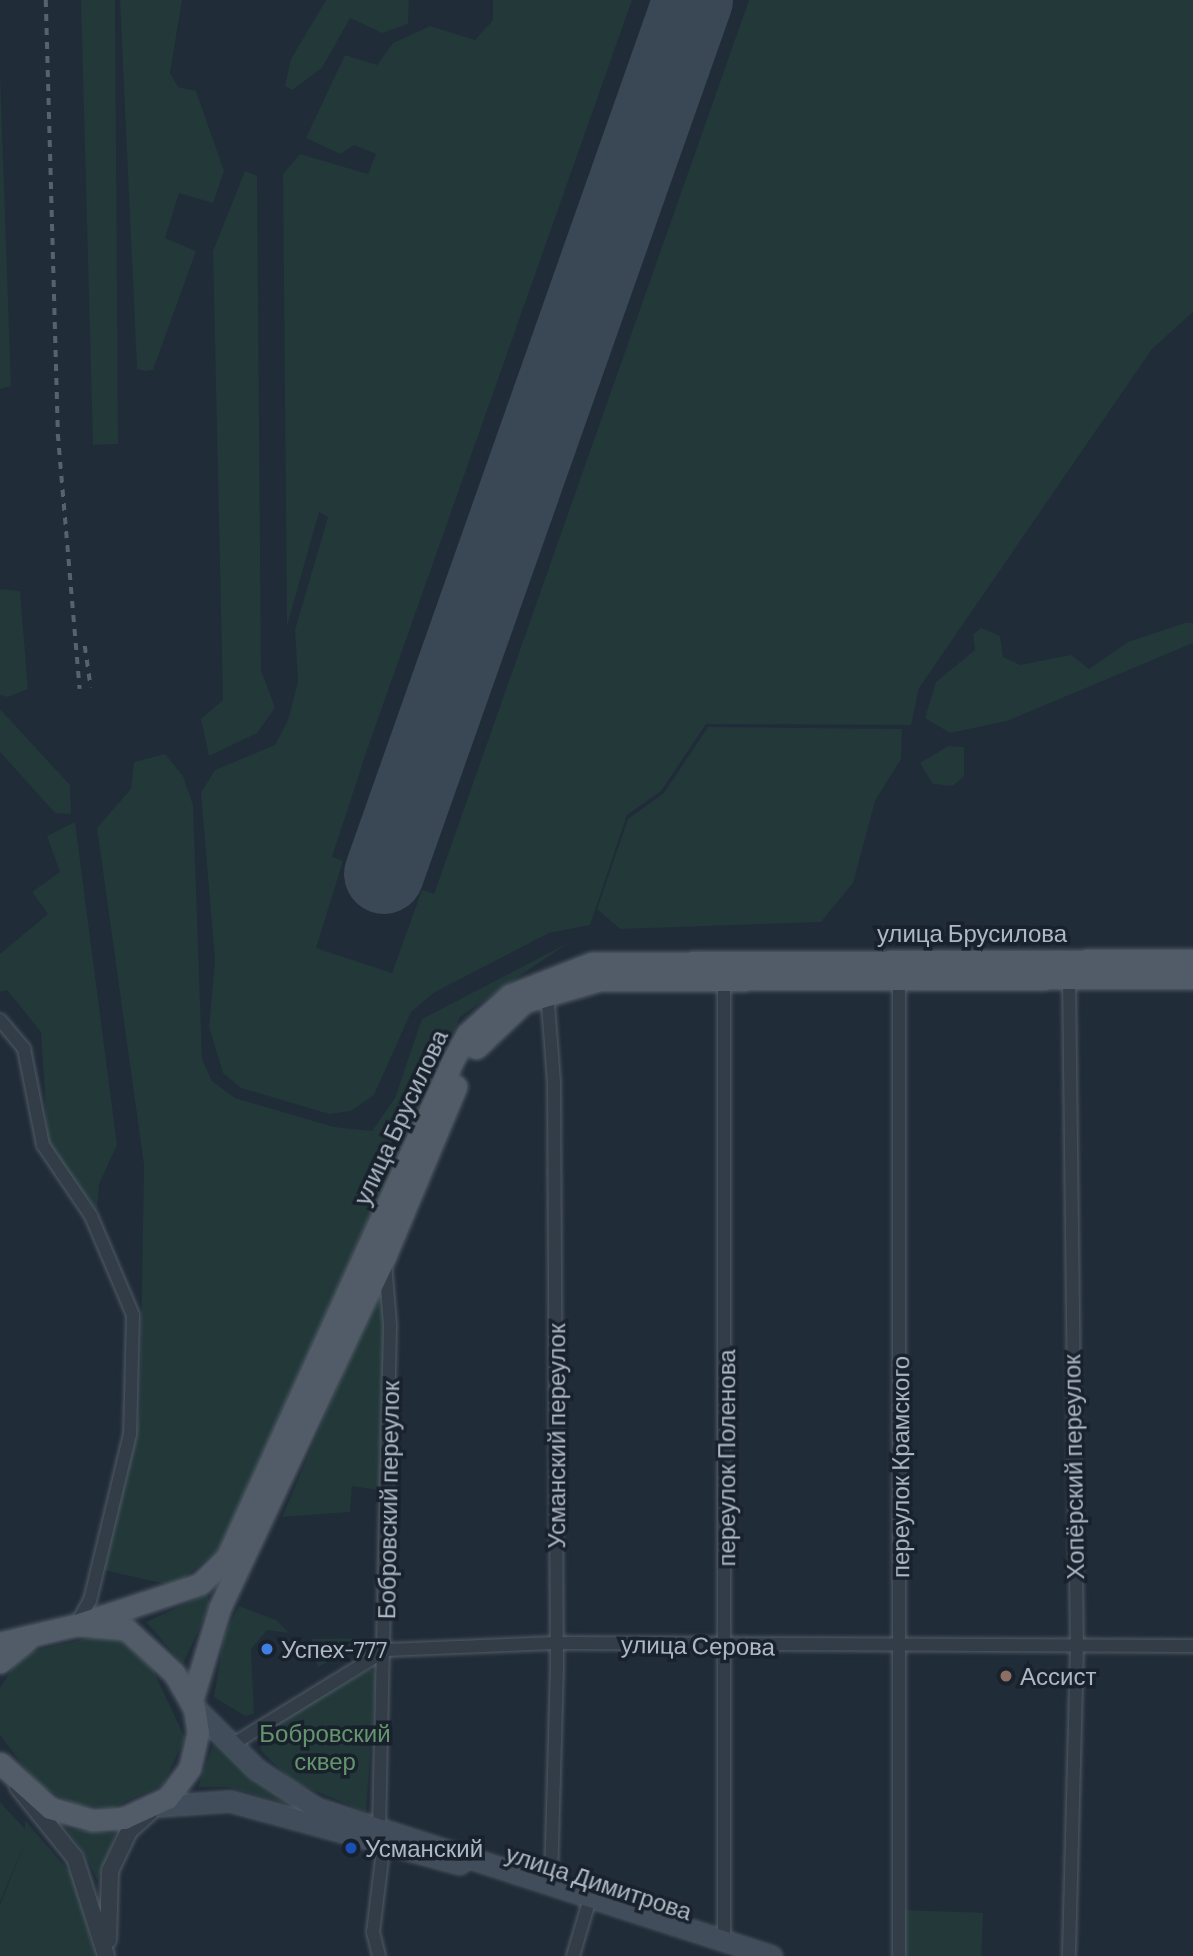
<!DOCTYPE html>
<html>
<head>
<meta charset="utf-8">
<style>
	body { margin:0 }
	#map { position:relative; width:1193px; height:1956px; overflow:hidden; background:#202c38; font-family:Barlow,sans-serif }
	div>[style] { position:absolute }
	.green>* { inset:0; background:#223839; transform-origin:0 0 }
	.runway>* { height:80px; margin:-40px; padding:0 40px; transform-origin:40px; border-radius:40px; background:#3a4754 }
	.roads { filter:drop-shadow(0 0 2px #515b66) drop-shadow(0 0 2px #515b66) }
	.minor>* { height:12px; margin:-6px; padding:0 6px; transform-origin:6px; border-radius:6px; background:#333d48 }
	.tertiary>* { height:16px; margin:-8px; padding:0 8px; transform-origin:8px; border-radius:8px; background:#333d48 }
	.secondary>* { height:19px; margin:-9.5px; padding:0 9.5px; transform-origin:9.5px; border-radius:9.5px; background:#414d5b }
	.primary>* { height:21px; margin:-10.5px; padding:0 10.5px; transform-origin:10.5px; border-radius:10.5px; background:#515c68 }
	.rail>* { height:3.5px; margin-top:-1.75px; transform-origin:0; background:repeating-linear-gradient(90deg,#55626f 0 7px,transparent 0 14px) }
	.dots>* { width:19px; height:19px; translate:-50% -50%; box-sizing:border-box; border:4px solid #19222c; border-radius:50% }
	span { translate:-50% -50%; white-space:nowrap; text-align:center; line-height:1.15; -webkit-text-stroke:7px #19222c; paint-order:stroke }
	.street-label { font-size:24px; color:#adb8c5 }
	.poi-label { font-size:24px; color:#adb8c5 }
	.left { translate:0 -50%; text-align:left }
	.park-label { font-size:24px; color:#65956d }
</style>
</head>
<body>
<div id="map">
	<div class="green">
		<div style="clip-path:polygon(81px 0,115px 0,118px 444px,93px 445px)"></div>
		<div style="clip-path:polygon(120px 0,182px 0,170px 73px,178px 87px,196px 91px,224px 171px,213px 203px,179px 193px,165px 238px,196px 251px,153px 370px,145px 371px,137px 369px)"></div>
		<div style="clip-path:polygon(326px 0,409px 0,408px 24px,382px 33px,350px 18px,322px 68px,292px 90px,285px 86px,291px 59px)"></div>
		<div style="clip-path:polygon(493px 0,632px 0,367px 750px,332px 857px,343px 861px,316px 948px,392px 973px,422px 890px,434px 894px,749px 0,1193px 0,1193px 312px,1152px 349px,919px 688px,911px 725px,706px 724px,661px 791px,627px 815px,590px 925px,549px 933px,435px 992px,411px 1012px,374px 1095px,351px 1111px,329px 1114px,241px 1088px,223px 1073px,209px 1027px,215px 960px,201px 793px,215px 770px,275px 745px,288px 720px,298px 682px,295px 630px,328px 517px,319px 512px,287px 626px,283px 174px,300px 154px,368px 174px,376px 154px,354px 145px,340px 154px,306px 138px,345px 55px,377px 65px,393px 43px,430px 26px,475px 40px,493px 20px)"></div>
		<div style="clip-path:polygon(0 73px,11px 386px,0 389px)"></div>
		<div style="clip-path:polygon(245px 171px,257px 176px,261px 670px,275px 708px,257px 733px,209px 756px,201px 719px,223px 700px,213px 251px)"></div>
		<div style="clip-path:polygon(0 589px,20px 591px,28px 689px,8px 697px,0 695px)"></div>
		<div style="clip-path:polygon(1185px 623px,1193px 623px,1193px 643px,1007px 721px,950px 733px,925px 718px,936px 682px,975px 650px,973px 635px,981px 628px,1000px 636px,1003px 657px,1020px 665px,1071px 655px,1089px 669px,1128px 642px)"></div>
		<div style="clip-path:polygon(0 709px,70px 785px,71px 814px,55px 813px,0 752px)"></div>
		<div style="clip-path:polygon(708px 727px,902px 729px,901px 759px,875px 801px,853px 883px,821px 922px,620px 929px,597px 909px,628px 819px,664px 793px)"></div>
		<div style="clip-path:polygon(948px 746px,964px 747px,964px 776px,953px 786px,933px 784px,920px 763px)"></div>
		<div style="clip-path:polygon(165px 754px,183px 776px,193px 805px,202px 1059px,212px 1081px,235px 1098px,334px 1127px,372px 1131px,395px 1098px,422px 1019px,568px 943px,460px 1017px,219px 1549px,174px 1586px,104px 1570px,140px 1414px,144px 1165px,97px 828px,131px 789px,134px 762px)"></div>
		<div style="clip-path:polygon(75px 822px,117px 1145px,99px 1184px,97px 1210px,48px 1144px,41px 1032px,7px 990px,0 992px,0 954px,48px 914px,32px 892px,60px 872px,47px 836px)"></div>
		<div style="clip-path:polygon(382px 1282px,391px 1284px,384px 1491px,352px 1486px,350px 1512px,282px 1517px)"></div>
		<div style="clip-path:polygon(207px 1594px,210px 1605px,183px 1664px,146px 1622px)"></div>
		<div style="clip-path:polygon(239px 1606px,276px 1620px,289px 1633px,267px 1630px,251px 1649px,254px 1714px,245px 1716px,214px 1697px,224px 1636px)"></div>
		<div style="clip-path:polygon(104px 1635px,119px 1637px,149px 1661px,185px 1738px,163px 1785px,111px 1808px,76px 1805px,38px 1785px,0 1735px,0 1688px,17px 1661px,28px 1652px)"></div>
		<div style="clip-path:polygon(375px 1638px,318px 1667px,312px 1652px,312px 1639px)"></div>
		<div style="clip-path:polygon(370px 1669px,376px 1673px,366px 1812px,293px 1782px,261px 1751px,260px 1732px)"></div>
		<div style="clip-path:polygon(214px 1742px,287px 1801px,287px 1804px,228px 1787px,198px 1787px)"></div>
		<div style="clip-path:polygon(0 1802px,25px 1829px,25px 1820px,73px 1876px,95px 1956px,0 1956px,0 1905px,26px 1840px,0 1902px)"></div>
		<div style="clip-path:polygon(67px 1829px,116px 1834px,97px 1880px,86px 1856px)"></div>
		<div style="left:903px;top:1910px;width:80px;height:46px;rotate:2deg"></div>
	</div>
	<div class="runway">
		<div style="left:384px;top:874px;width:927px;rotate:-70.53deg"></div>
	</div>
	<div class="roads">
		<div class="minor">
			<div style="left:1069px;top:977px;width:670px;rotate:89.32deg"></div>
			<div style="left:1077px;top:1647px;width:309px;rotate:91.5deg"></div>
			<div style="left:547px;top:991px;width:92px;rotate:85.6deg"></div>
			<div style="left:554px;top:1083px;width:583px;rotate:89.71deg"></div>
			<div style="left:557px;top:1666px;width:215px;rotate:91.6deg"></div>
			<div style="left:0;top:1020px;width:38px;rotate:50deg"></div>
			<div style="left:24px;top:1049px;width:98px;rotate:78.8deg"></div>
			<div style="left:43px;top:1145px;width:86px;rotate:55.9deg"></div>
			<div style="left:91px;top:1216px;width:108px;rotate:67deg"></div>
			<div style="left:133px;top:1315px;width:119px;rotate:91.4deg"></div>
			<div style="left:130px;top:1434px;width:171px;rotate:103.5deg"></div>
			<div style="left:90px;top:1600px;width:26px;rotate:119deg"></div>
			<div style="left:230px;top:1746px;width:183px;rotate:-31.6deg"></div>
			<div style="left:386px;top:1650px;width:169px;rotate:-2.4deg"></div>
			<div style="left:555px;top:1643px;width:638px;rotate:0.27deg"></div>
			<div style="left:379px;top:1829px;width:504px;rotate:-88.75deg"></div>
			<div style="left:390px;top:1325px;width:62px;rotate:-94.6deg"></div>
			<div style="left:724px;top:1939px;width:962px;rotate:-90deg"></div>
			<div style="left:379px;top:1956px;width:25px;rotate:-104deg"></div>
			<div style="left:373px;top:1932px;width:90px;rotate:-83deg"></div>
			<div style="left:573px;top:1956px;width:53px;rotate:-73.6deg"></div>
			<div style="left:899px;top:1956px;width:979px;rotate:-90deg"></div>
		</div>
		<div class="tertiary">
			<div style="left:18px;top:1787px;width:91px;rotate:51.2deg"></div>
			<div style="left:75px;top:1858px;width:103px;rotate:72.4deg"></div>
			<div style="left:108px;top:1940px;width:69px;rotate:-88.3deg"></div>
			<div style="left:110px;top:1871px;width:44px;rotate:-64.6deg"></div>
			<div style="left:129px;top:1831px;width:28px;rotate:-42deg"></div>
		</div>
		<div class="secondary">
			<div style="left:194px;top:1707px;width:88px;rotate:45deg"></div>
			<div style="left:256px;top:1769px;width:72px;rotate:33deg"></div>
			<div style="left:316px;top:1808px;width:479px;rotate:18deg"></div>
			<div style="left:159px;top:1806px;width:71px;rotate:-4deg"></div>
			<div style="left:230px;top:1801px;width:238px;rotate:15.3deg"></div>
		</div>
		<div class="primary">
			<div style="left:476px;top:1048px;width:66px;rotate:-43.8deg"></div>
			<div style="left:524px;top:1002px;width:78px;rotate:-16.3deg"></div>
			<div style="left:599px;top:980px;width:594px;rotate:-0.19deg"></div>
			<div style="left:76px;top:1625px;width:131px;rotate:-18.3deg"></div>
			<div style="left:200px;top:1584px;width:38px;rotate:-45deg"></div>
			<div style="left:227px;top:1557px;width:544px;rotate:-65.56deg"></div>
			<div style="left:452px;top:1062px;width:32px;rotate:-62deg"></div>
			<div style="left:467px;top:1034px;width:58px;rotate:-42.2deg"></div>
			<div style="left:510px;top:995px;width:88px;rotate:-21.3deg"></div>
			<div style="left:592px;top:963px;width:601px;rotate:-0.29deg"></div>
			<div style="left:0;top:1643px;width:78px;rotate:-13.3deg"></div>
			<div style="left:76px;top:1625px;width:50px;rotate:4.6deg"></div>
			<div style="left:126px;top:1629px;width:65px;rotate:42.5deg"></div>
			<div style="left:174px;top:1673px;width:39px;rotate:60deg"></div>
			<div style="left:194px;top:1707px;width:25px;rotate:81deg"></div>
			<div style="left:198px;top:1732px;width:37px;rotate:103deg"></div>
			<div style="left:190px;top:1768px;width:38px;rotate:127deg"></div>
			<div style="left:167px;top:1798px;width:47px;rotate:155.1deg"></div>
			<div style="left:124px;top:1818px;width:32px;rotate:176deg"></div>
			<div style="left:92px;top:1820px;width:44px;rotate:-164.1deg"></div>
			<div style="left:50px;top:1808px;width:67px;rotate:-138deg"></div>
			<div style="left:0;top:1662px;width:35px;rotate:-39deg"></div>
			<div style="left:191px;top:1703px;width:100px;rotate:-73.2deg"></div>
			<div style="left:220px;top:1607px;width:388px;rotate:-64.8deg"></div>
			<div style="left:385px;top:1256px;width:184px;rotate:-67.3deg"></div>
		</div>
	</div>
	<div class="rail">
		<div style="left:46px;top:0;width:434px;rotate:88.4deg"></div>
		<div style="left:58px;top:434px;width:256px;rotate:85.1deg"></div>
		<div style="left:85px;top:646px;width:42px;rotate:81.9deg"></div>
	</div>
	<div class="dots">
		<div style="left:267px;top:1649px;background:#3f7fe0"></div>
		<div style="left:1006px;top:1676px;background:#8d6e63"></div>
		<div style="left:351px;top:1848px;background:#1a4fb4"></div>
	</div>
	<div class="street-label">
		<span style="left:972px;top:933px">улица Брусилова</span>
		<span style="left:400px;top:1117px;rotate:-65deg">улица Брусилова</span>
		<span style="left:556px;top:1436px;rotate:-90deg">Усманский переулок</span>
		<span style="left:726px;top:1458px;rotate:-90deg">переулок Поленова</span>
		<span style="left:900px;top:1467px;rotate:-90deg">переулок Крамского</span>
		<span style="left:1073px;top:1467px;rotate:-91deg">Хопёрский переулок</span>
		<span style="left:388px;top:1500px;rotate:-89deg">Бобровский переулок</span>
		<span style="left:698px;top:1645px;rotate:1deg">улица Серова</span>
		<span style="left:599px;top:1882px;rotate:18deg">улица Димитрова</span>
	</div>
	<div class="poi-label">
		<span class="left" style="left:281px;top:1649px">Успех-777</span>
		<span class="left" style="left:1020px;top:1676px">Ассист</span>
		<span class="left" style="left:365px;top:1848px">Усманский</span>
	</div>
	<div class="park-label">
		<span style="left:325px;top:1747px">Бобровский<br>сквер</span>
	</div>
</div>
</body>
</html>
